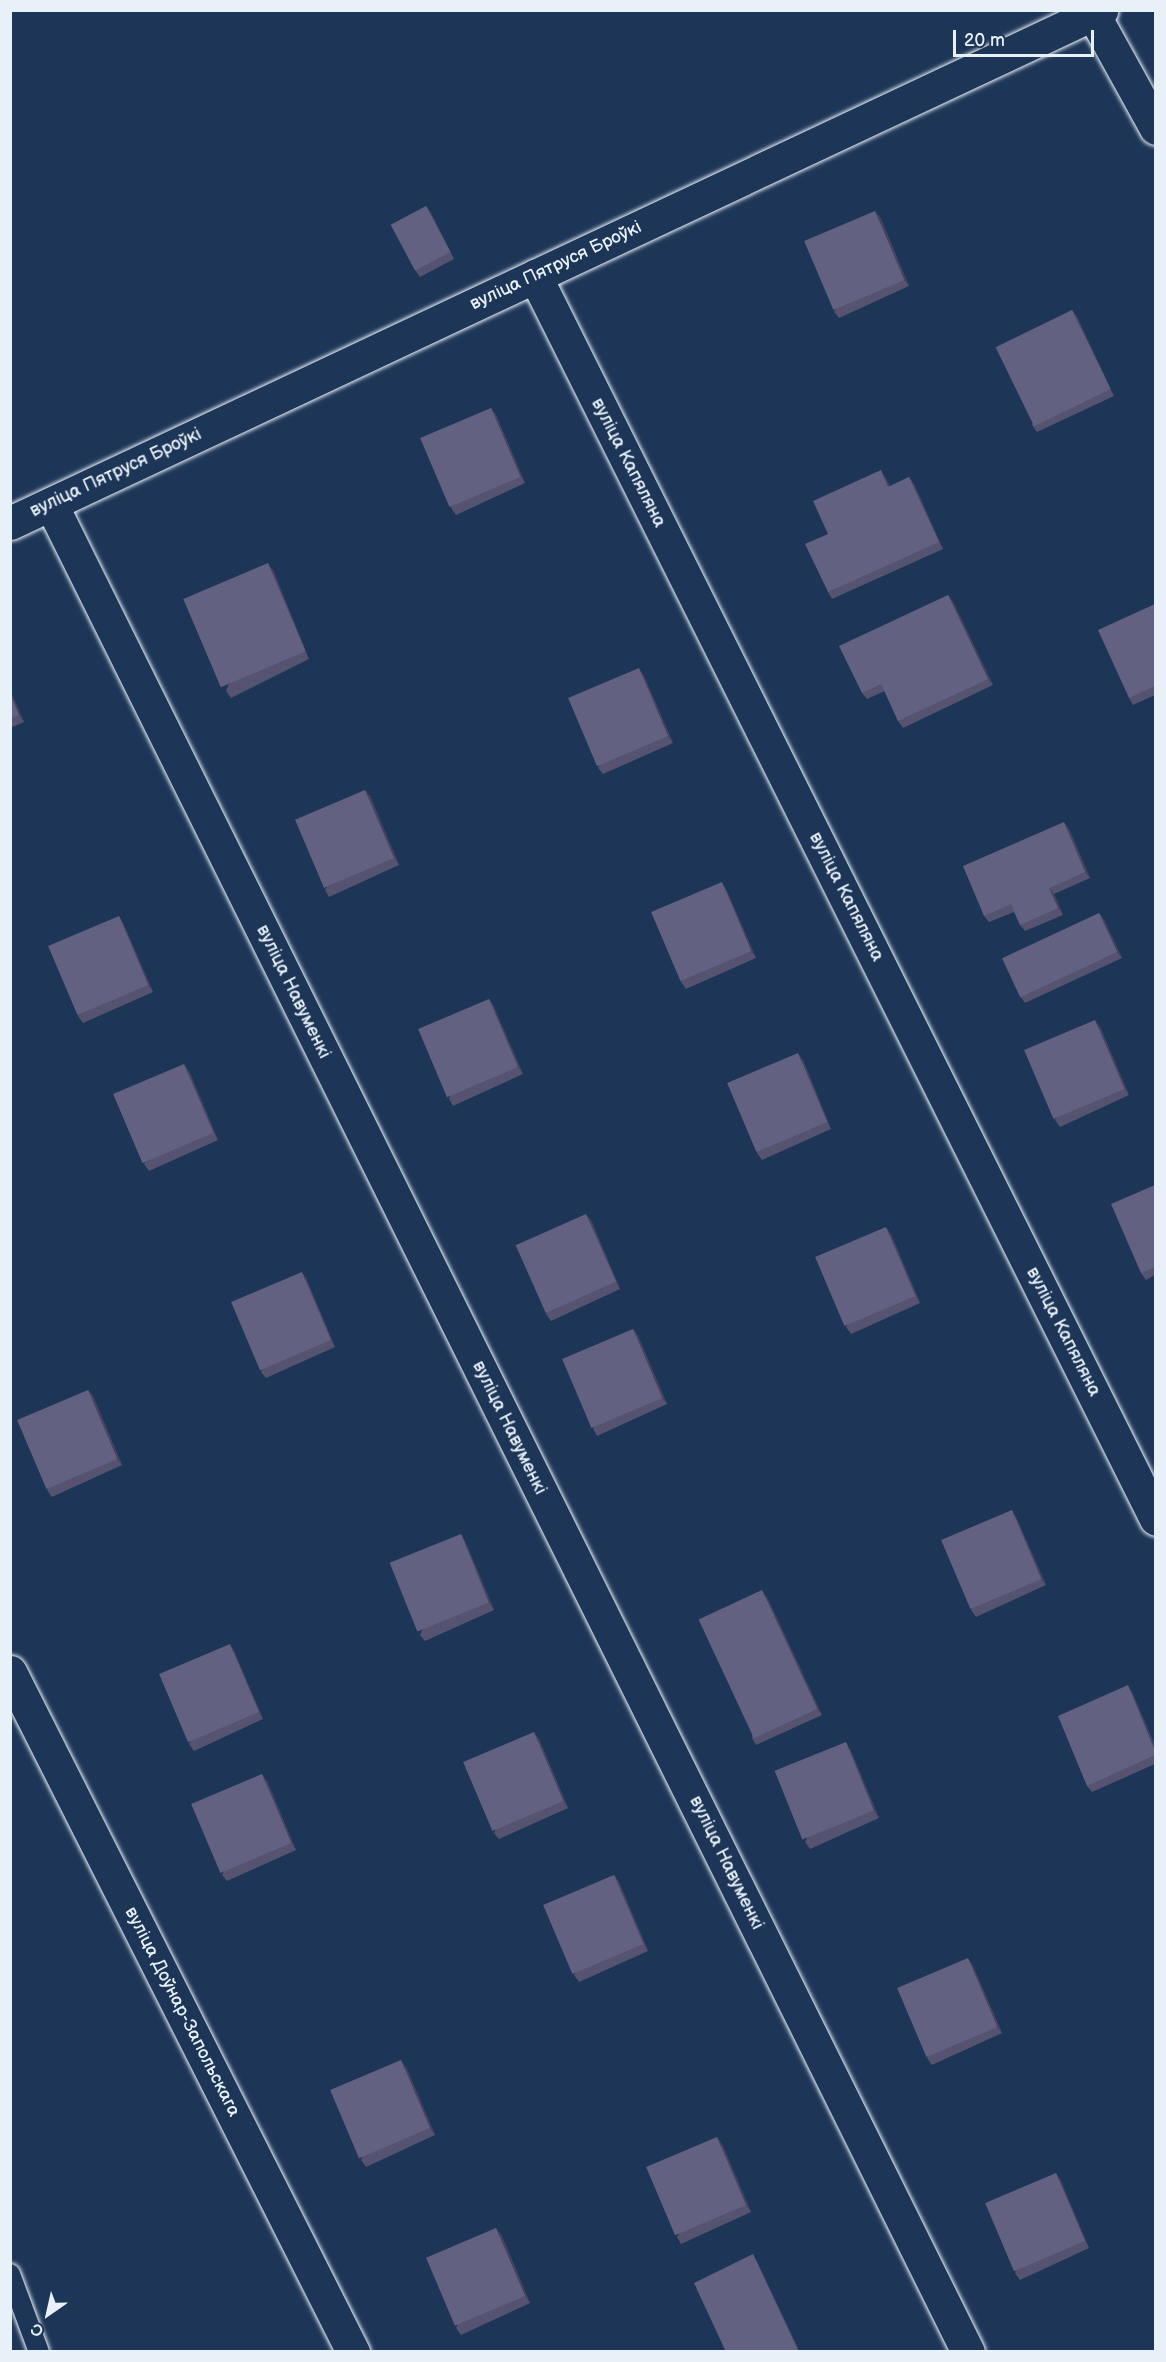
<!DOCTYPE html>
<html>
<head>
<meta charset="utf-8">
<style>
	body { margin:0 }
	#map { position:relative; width:1166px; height:2362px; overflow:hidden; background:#1d3557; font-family:"Balsamiq Sans",sans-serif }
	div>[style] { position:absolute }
	.roads { filter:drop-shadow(0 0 2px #e8f1f8) drop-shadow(0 0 2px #e8f1f8) }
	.service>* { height:20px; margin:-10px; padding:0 10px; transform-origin:10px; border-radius:10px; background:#1d3557 }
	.minor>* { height:33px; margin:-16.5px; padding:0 16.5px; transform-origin:16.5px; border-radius:16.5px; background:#1d3557 }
	.wall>* { inset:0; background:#555370 }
	.shaded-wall>* { inset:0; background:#45445b }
	.building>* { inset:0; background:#636182; transform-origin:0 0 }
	span { translate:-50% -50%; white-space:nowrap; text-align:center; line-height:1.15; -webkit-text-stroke:6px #1d3557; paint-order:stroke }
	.street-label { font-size:18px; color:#e8f1f8 }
	.frame { position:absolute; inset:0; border:12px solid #e8f1f8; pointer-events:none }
	.north { position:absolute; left:18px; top:2284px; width:60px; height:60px; -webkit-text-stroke:4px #1d3557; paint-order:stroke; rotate:214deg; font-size:16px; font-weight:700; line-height:24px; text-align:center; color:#e8f1f8 }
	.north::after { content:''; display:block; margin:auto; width:21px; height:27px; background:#e8f1f8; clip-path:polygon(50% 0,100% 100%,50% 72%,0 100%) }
	.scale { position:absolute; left:953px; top:30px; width:141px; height:27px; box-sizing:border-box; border:3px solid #e8f1f8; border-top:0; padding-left:8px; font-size:18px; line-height:21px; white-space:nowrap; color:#e8f1f8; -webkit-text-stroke:4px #1d3557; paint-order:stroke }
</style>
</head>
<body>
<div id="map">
	<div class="roads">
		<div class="service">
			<div style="left:10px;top:2274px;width:83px;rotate:69.6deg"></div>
		</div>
		<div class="minor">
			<div style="left:1093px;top:14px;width:130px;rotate:61.1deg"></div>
			<div style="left:535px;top:276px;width:1389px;rotate:63.45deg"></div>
			<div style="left:51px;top:504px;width:2063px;rotate:63.61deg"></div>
			<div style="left:10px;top:523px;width:1206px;rotate:-25.18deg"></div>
			<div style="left:10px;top:1672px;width:762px;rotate:63.23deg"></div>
		</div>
	</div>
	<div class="wall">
		<div style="clip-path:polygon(426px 206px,431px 213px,454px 259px,420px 277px,415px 270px)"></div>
		<div style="clip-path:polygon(880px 217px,909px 286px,839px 318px,834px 312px)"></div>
		<div style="clip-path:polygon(1072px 310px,1077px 317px,1114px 396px,1037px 432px,1032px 425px)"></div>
		<div style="clip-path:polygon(491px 408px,496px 415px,525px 483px,456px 515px,451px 508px)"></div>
		<div style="clip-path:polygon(885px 477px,890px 486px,909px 477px,914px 484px,943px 549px,832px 599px,828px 592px,828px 534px)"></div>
		<div style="clip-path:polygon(273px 570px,309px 659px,231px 698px,226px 691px)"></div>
		<div style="clip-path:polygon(948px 595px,953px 602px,993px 685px,903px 728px,898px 721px,885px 691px,867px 699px,862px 693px)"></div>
		<div style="clip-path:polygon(1155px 604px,1155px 695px,1133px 705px,1129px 698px)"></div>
		<div style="clip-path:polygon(643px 674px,673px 743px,603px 774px,598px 768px)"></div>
		<div style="clip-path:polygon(10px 690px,24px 722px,10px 728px)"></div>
		<div style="clip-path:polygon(370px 796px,399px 865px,329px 897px,325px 890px)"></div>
		<div style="clip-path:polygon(1069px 829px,1090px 878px,1054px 894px,1063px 915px,1025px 931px,1020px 925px,1014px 912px,989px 922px,984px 916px)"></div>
		<div style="clip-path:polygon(726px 889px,756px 958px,686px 989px,681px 982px)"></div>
		<div style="clip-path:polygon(1099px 913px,1104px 920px,1122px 958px,1025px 1003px,1020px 996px)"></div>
		<div style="clip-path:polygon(119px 916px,123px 923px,153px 992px,83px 1023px,78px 1016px)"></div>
		<div style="clip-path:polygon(489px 999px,493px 1005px,523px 1074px,453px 1106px,449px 1099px)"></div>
		<div style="clip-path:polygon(1100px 1027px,1129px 1095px,1060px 1127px,1055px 1120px)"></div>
		<div style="clip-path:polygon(803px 1060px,831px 1129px,762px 1160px,757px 1153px)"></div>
		<div style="clip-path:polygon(189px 1071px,218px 1140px,149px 1171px,144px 1164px)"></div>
		<div style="clip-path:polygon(1155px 1185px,1155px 1275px,1146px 1280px,1141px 1273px)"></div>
		<div style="clip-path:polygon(591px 1220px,620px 1289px,551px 1321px,546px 1314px)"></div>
		<div style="clip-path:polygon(891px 1234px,920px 1303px,851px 1334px,846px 1327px)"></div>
		<div style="clip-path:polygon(306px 1278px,335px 1347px,266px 1378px,261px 1372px)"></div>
		<div style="clip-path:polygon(633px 1329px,638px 1336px,667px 1404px,597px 1436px,593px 1429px)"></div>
		<div style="clip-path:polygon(88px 1390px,93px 1396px,122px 1465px,52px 1497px,47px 1490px)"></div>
		<div style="clip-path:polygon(1016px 1517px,1046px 1585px,976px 1617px,971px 1610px)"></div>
		<div style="clip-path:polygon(461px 1534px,465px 1541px,494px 1610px,425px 1641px,420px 1635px)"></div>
		<div style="clip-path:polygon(767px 1597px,822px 1715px,756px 1745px,752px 1738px)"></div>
		<div style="clip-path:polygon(234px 1651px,263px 1719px,194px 1751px,189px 1744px)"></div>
		<div style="clip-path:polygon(1132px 1692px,1155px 1746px,1155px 1764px,1092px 1792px,1087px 1786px)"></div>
		<div style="clip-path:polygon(539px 1739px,568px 1808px,499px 1839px,494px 1833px)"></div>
		<div style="clip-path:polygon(850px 1749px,879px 1818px,810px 1849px,805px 1842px)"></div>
		<div style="clip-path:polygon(267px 1781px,296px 1850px,227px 1881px,222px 1875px)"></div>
		<div style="clip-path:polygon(614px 1875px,619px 1882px,648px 1951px,579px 1982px,574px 1975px)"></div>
		<div style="clip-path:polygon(972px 1964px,1002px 2033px,932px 2065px,927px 2058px)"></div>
		<div style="clip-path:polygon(406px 2067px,435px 2135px,366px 2167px,361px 2160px)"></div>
		<div style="clip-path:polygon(722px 2144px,751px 2212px,681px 2244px,677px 2237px)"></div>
		<div style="clip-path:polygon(1060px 2179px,1089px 2248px,1020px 2280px,1015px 2273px)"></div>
		<div style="clip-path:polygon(501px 2234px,530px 2303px,461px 2335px,456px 2328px)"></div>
	</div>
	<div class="shaded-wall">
		<div style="clip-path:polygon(426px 206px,431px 213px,454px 259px,450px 252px)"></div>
		<div style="clip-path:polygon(875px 211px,880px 217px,909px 286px,904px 280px)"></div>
		<div style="clip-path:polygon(1072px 310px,1077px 317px,1114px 396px,1110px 389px)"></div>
		<div style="clip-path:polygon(491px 408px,496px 415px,525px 483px,521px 477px)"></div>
		<div style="clip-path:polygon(881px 470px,885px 477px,893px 493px,888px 487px)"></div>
		<div style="clip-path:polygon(909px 477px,914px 484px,943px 549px,939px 542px)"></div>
		<div style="clip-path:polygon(268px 563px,273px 570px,309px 659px,305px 652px)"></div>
		<div style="clip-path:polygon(948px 595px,953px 602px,993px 685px,988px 679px)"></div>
		<div style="clip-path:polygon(639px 668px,643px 674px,673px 743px,668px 736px)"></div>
		<div style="clip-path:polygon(10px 690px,24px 722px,19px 715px,10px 694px)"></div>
		<div style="clip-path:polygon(365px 790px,370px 796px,399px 865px,394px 858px)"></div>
		<div style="clip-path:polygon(1064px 822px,1069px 829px,1090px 878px,1085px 872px)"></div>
		<div style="clip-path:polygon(722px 882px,726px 889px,756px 958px,751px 951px)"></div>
		<div style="clip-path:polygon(1049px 888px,1054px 894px,1063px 915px,1058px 908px)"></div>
		<div style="clip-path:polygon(1099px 913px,1104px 920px,1122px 958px,1117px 952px)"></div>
		<div style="clip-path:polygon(119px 916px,123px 923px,153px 992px,148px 985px)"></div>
		<div style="clip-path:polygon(489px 999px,493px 1005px,523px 1074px,518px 1067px)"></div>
		<div style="clip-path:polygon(1095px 1020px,1100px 1027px,1129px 1095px,1125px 1089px)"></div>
		<div style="clip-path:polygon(798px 1053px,803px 1060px,831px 1129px,827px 1122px)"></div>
		<div style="clip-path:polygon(184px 1064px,189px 1071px,218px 1140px,214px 1133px)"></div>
		<div style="clip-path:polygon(586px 1214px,591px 1220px,620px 1289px,616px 1282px)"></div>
		<div style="clip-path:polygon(886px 1227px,891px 1234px,920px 1303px,916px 1296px)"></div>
		<div style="clip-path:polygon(302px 1272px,306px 1278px,335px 1347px,331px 1340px)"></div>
		<div style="clip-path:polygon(633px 1329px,638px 1336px,667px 1404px,662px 1398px)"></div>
		<div style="clip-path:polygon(88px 1390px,93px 1396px,122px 1465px,117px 1459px)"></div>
		<div style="clip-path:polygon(1012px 1510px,1016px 1517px,1046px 1585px,1041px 1579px)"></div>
		<div style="clip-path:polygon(461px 1534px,465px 1541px,494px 1610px,489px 1603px)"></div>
		<div style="clip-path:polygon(762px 1590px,767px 1597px,822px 1715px,817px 1709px)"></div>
		<div style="clip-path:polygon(230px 1644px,234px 1651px,263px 1719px,259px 1712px)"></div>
		<div style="clip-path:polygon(1128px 1685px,1132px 1692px,1155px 1746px,1155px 1751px)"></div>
		<div style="clip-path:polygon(534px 1732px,539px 1739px,568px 1808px,563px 1801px)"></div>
		<div style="clip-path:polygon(846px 1742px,850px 1749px,879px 1818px,874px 1811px)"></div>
		<div style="clip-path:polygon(262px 1774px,267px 1781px,296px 1850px,291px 1843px)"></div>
		<div style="clip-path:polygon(614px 1875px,619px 1882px,648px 1951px,644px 1944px)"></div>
		<div style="clip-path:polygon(968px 1958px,972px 1964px,1002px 2033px,997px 2027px)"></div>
		<div style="clip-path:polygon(401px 2060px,406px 2067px,435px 2135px,430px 2128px)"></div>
		<div style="clip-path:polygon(717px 2137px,722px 2144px,751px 2212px,746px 2205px)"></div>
		<div style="clip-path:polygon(1056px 2173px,1060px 2179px,1089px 2248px,1085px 2241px)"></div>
		<div style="clip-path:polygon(496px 2228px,501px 2234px,530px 2303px,525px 2296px)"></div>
		<div style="clip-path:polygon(753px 2254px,757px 2261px,800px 2352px,799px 2352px)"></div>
	</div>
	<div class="building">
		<div style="left:426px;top:206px;width:52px;height:40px;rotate:62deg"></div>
		<div style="left:875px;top:211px;width:75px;height:77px;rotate:67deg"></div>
		<div style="left:1072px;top:310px;width:88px;height:85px;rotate:64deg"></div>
		<div style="left:491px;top:408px;width:75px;height:77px;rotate:67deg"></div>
		<div style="clip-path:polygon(881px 470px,888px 487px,909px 477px,939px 542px,828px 592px,805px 544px,828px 534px,813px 501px)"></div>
		<div style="left:268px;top:563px;width:96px;height:92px;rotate:67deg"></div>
		<div style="clip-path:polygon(948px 595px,988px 679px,898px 721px,881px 684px,862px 693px,839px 646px)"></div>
		<div style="clip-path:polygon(1155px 604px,1155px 686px,1129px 698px,1098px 630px)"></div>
		<div style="left:639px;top:668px;width:74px;height:77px;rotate:67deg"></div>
		<div style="clip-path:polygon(10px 694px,19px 715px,10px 719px)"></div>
		<div style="left:365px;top:790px;width:74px;height:76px;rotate:67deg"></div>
		<div style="clip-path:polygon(1064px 822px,1085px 872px,1049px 888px,1058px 908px,1020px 925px,1011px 904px,984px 916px,963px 866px)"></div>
		<div style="left:722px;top:882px;width:75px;height:77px;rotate:67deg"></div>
		<div style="left:1099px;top:913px;width:43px;height:107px;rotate:65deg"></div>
		<div style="left:119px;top:916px;width:75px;height:77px;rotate:67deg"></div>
		<div style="left:489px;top:999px;width:74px;height:77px;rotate:67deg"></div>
		<div style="left:1095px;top:1020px;width:75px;height:77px;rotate:67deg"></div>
		<div style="left:798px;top:1053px;width:75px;height:77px;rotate:67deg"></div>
		<div style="left:184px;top:1064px;width:75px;height:77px;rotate:67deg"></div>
		<div style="clip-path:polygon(1155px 1185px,1155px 1267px,1141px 1273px,1111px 1204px)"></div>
		<div style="left:586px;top:1214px;width:74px;height:77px;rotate:66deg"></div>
		<div style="left:886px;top:1227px;width:75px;height:77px;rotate:67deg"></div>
		<div style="left:302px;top:1272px;width:74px;height:77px;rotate:67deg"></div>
		<div style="left:633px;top:1329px;width:75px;height:77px;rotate:67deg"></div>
		<div style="left:88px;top:1390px;width:75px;height:77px;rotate:67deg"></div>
		<div style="left:1012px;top:1510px;width:75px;height:77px;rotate:67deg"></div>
		<div style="left:461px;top:1534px;width:74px;height:77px;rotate:68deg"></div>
		<div style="left:762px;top:1590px;width:131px;height:70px;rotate:65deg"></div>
		<div style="left:230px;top:1644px;width:74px;height:77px;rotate:67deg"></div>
		<div style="clip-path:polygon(1128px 1685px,1155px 1751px,1155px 1755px,1087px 1786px,1058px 1716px)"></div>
		<div style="left:534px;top:1732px;width:75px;height:77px;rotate:67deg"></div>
		<div style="left:846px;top:1742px;width:74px;height:77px;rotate:68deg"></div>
		<div style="left:262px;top:1774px;width:75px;height:77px;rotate:67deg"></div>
		<div style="left:614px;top:1875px;width:75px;height:77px;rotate:67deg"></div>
		<div style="left:968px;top:1958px;width:75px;height:77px;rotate:67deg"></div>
		<div style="left:401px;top:2060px;width:74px;height:77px;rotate:67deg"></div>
		<div style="left:717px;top:2137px;width:74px;height:77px;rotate:67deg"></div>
		<div style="left:1056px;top:2173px;width:74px;height:77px;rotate:67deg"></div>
		<div style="left:496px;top:2228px;width:74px;height:76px;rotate:67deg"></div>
		<div style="clip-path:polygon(753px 2254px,799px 2352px,726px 2352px,694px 2283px)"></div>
	</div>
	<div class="street-label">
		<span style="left:556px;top:266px;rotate:-25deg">вуліца Пятруся Броўкі</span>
		<span style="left:628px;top:463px;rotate:63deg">вуліца Капяляна</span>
		<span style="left:116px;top:473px;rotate:-25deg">вуліца Пятруся Броўкі</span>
		<span style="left:846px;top:897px;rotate:63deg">вуліца Капяляна</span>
		<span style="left:293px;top:992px;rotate:64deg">вуліца Навуменкі</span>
		<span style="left:1063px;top:1332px;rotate:63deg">вуліца Капяляна</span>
		<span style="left:509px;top:1428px;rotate:64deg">вуліца Навуменкі</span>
		<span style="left:726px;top:1863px;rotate:64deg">вуліца Навуменкі</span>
		<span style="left:182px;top:2012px;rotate:63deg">вуліца Доўнар-Запольскага</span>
	</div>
	<div class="frame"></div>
	<div class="north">С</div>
	<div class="scale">20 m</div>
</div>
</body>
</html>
